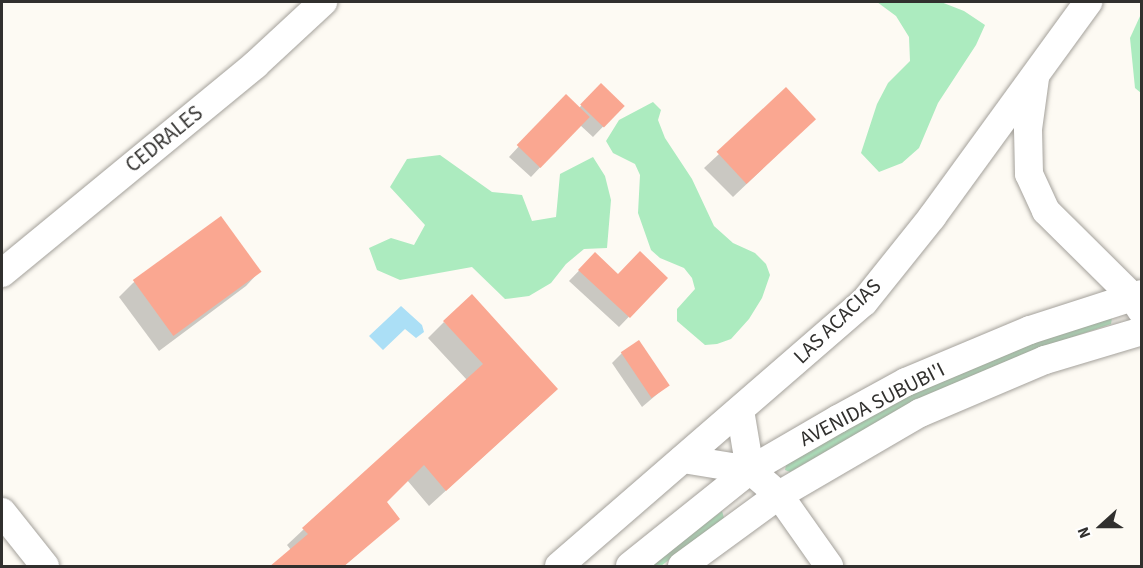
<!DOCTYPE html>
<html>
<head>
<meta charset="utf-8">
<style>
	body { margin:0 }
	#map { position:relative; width:1143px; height:568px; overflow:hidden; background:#fdfaf3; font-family:"Source Sans 3",sans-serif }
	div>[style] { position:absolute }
	.green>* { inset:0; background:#acebbf }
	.water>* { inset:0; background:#abdff6 }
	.shadow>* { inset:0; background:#0003 }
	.building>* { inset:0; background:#faa791; transform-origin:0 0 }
	.roads { filter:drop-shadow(0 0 2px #a4a19b) drop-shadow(0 0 2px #a4a19b) }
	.minor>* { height:28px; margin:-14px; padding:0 14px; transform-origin:14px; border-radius:14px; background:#fff }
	span { translate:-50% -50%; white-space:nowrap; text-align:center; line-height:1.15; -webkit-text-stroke:5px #fff; paint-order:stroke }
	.street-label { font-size:21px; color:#31302e }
	.frame { position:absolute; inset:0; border:3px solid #31302e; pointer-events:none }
	.north { position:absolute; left:1071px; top:496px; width:60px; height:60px; -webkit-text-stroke:4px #fff; paint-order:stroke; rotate:249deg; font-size:16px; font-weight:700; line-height:24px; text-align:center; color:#31302e }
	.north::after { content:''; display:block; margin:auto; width:21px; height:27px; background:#31302e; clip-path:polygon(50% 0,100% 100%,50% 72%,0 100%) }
</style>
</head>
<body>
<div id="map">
	<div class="green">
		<div style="clip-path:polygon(877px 2px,941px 2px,964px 11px,985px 25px,976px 45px,938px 103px,919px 148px,902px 163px,879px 172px,861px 153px,877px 104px,888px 83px,910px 61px,909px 37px,896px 16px)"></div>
		<div style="clip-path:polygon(1141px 14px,1142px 93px,1141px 93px,1135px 88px,1130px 38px)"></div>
		<div style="clip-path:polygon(653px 102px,661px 110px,658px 120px,665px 138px,692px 179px,714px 226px,733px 243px,755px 253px,766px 264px,770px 275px,762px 298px,749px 319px,731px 339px,717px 344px,705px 345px,677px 321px,677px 309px,695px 289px,692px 278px,684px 268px,660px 258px,651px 250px,638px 213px,640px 175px,635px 164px,613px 153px,606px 141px,619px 120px)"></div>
		<div style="clip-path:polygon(440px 155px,492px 192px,522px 195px,532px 221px,556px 217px,560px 174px,593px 157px,605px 176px,611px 200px,607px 248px,584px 249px,566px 264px,551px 283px,529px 296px,505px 299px,472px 267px,400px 280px,377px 270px,369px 248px,391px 238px,414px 245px,425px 225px,390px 187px,407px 159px)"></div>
		<div style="clip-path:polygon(1112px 318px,1111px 324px,1049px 345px,916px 400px,790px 472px,785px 470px,786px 465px,845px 429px,914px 393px,1046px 338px)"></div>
		<div style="clip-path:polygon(722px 511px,724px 518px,661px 566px,649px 566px)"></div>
	</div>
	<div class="water">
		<div style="clip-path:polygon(401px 306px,422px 325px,424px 332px,416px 338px,405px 329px,383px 350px,369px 336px)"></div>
	</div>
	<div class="shadow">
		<div style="clip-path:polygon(601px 85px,623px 106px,593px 137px,580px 125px,531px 177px,509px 157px,556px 106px,579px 108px)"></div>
		<div style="clip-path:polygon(800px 133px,733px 197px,704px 168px,719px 154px)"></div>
		<div style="clip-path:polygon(221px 218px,260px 271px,246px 286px,159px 351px,119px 297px,133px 283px)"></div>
		<div style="clip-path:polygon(595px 254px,618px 275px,666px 278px,619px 327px,569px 281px)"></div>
		<div style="clip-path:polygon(444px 322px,539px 406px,429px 506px,407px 480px,385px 502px,398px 519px,344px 566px,271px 566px,291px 550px,287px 545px,304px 529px,467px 380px,428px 338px)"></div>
		<div style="clip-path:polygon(622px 353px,668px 385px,642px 407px,612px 363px)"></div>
	</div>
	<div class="building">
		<div style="left:601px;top:83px;width:33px;height:30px;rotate:44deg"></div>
		<div style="left:786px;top:87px;width:44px;height:95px;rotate:47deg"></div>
		<div style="left:566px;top:94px;width:33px;height:71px;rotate:44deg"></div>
		<div style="left:221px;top:216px;width:69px;height:109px;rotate:54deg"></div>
		<div style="clip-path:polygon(640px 251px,668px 278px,630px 318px,578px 270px,595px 252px,618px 274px)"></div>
		<div style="clip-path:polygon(472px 294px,558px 389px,446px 491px,424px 465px,387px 502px,400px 519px,343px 567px,269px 567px,308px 534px,302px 528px,483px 364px,443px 321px)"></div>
		<div style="left:639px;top:340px;width:55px;height:22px;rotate:56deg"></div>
	</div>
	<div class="roads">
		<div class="minor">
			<div style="left:1035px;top:78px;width:51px;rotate:97.8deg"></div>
			<div style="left:1028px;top:129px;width:45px;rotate:88.7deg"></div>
			<div style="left:1029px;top:174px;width:41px;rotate:65.3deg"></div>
			<div style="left:1046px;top:211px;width:121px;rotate:44.7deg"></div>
			<div style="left:1132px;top:296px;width:17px;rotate:57deg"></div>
			<div style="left:2px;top:273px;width:328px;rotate:-39.4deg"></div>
			<div style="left:255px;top:65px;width:93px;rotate:-42.8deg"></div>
			<div style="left:740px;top:410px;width:61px;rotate:80.5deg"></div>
			<div style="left:683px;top:459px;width:68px;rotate:9.3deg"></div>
			<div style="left:750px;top:470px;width:38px;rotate:41deg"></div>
			<div style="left:779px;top:495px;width:87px;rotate:54.8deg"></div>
			<div style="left:2px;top:512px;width:69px;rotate:51.5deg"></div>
			<div style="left:559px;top:566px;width:403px;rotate:-40.9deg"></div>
			<div style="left:864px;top:302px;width:109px;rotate:-51.3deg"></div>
			<div style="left:932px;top:217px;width:266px;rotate:-54deg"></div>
			<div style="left:630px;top:566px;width:154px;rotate:-38.7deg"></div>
			<div style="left:750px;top:470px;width:102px;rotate:-30.1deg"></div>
			<div style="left:838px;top:419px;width:77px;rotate:-28.6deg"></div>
			<div style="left:906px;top:382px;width:134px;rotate:-22.8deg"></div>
			<div style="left:1030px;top:330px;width:118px;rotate:-17.8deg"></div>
			<div style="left:682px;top:566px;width:120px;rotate:-36.2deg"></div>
			<div style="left:779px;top:495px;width:163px;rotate:-30.2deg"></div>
			<div style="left:920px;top:413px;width:136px;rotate:-23deg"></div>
			<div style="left:1045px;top:360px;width:101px;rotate:-16.6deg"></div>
		</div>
	</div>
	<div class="street-label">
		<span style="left:164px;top:139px;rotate:-39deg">CEDRALES</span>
		<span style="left:837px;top:321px;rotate:-44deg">LAS ACACIAS</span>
		<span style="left:872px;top:404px;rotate:-27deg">AVENIDA SUBUBI'I</span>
	</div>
	<div class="frame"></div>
	<div class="north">N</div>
</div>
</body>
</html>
